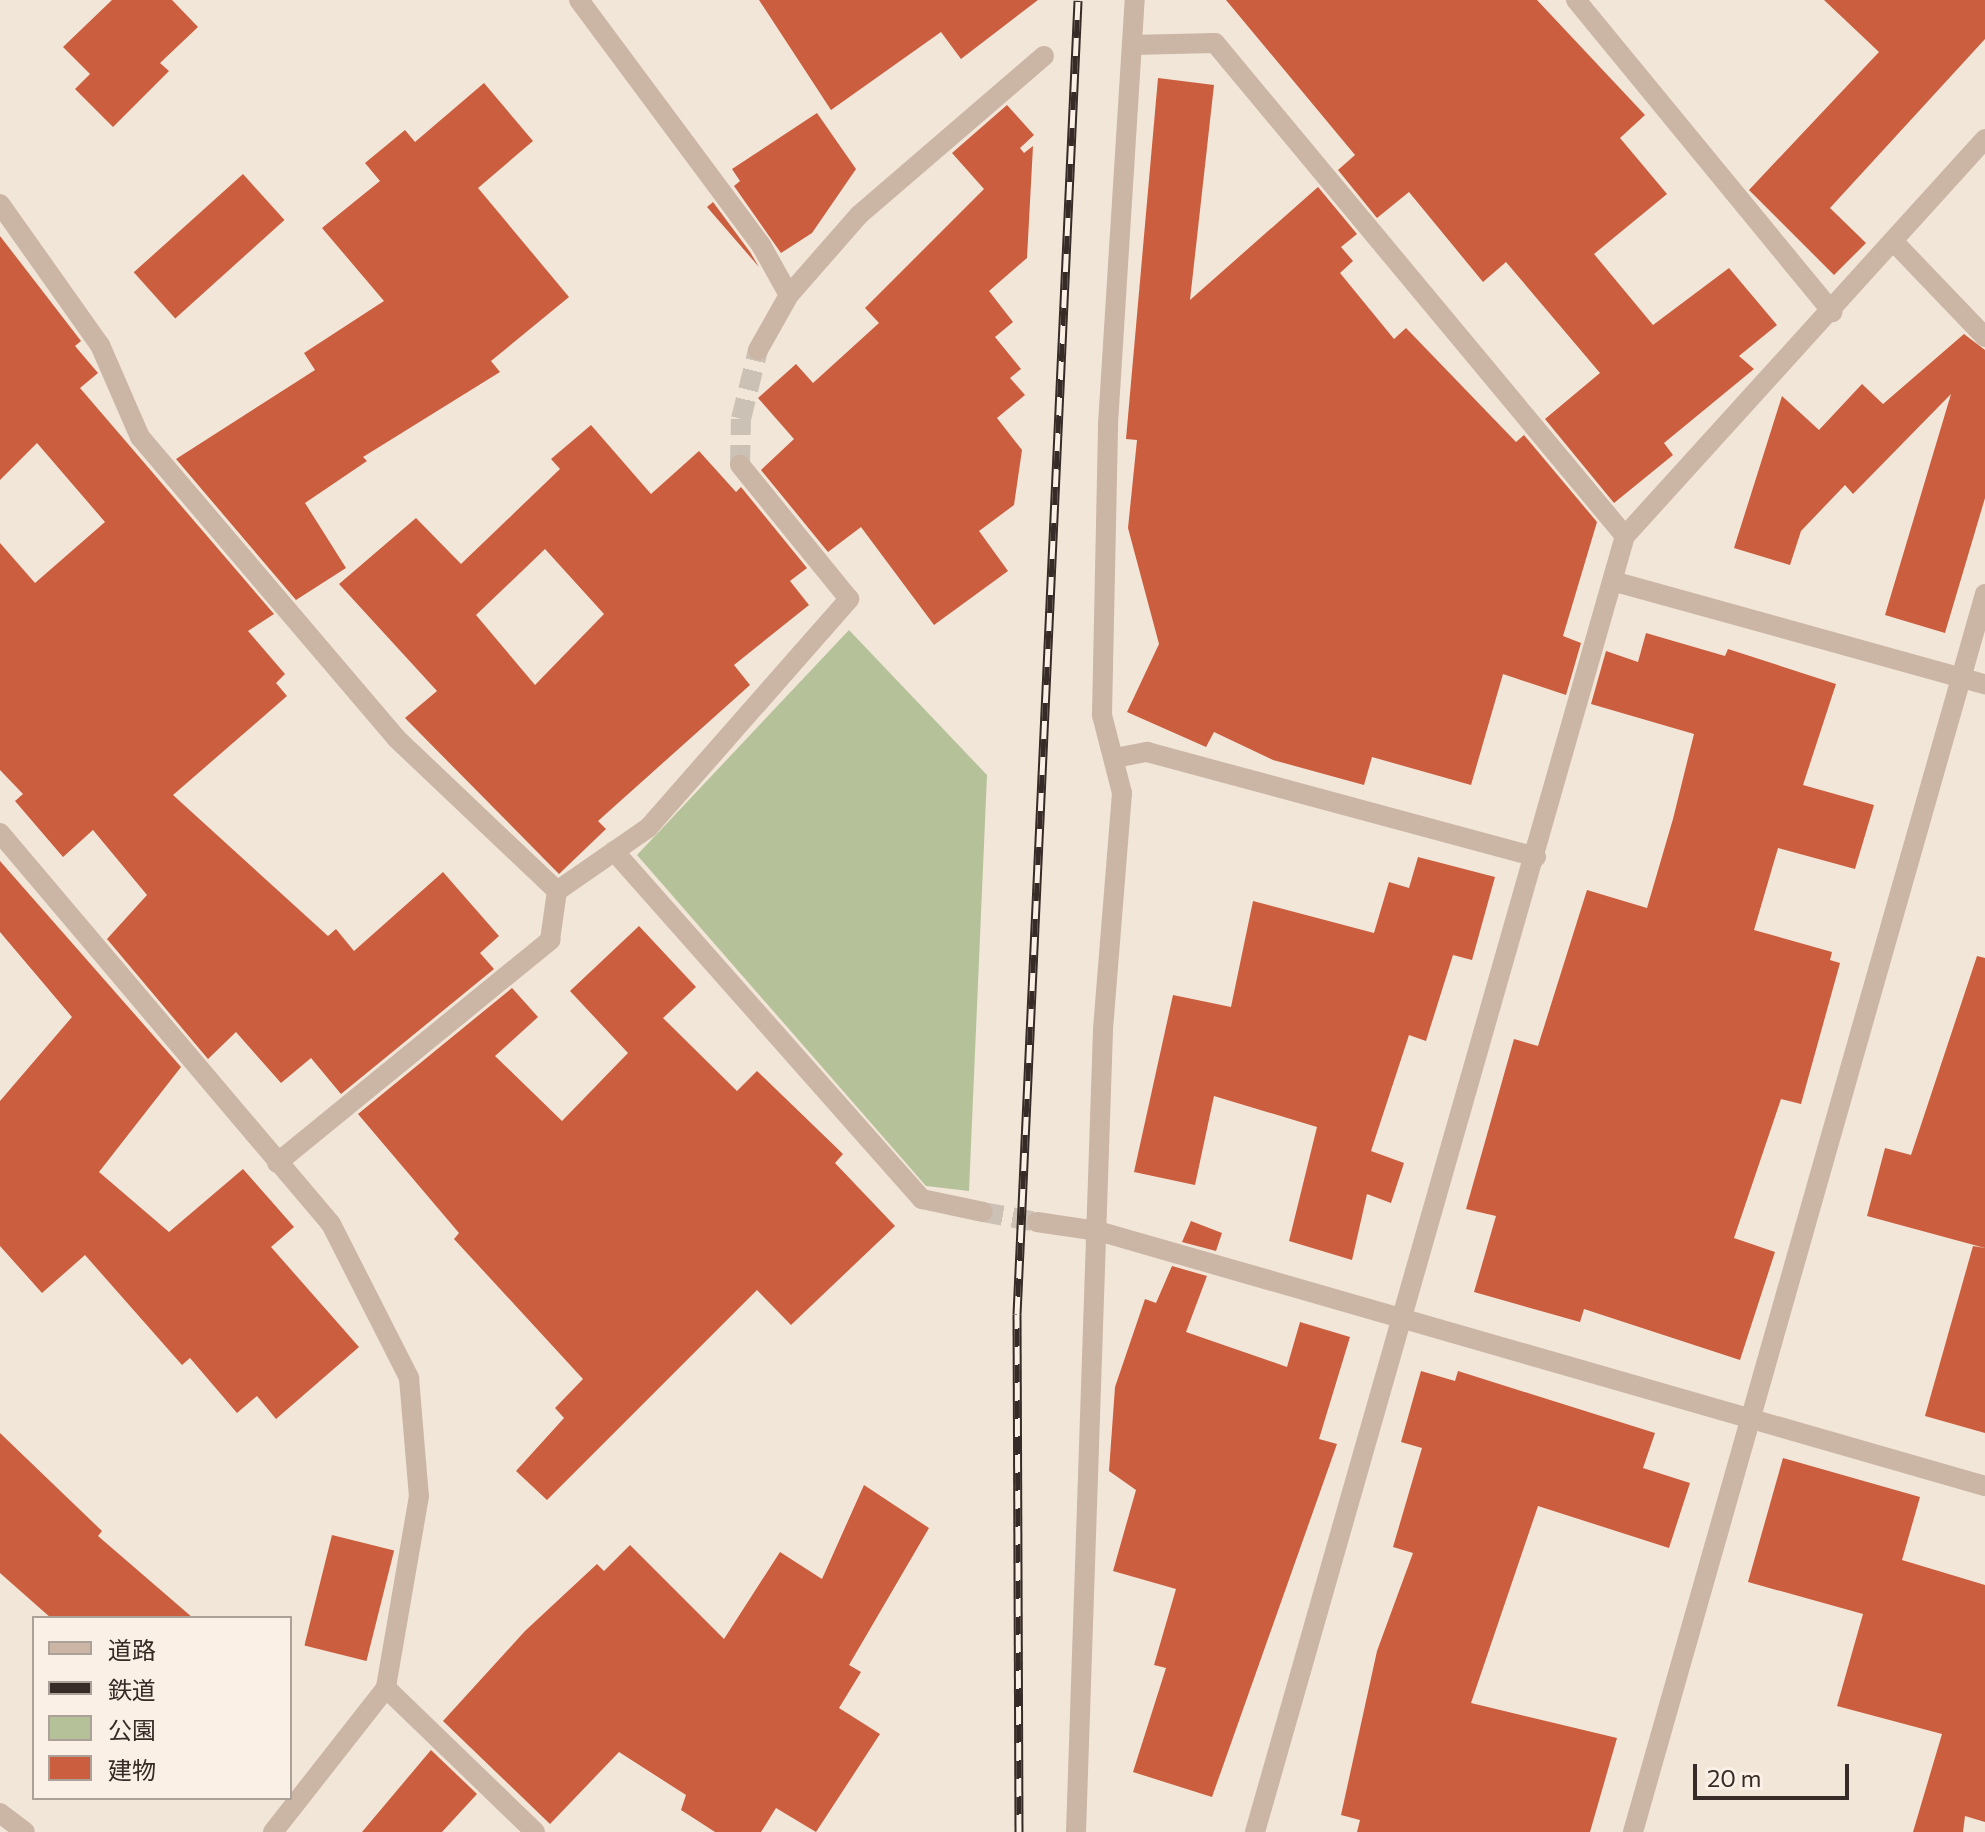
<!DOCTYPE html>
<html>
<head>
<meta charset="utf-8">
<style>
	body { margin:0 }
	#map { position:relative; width:1985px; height:1832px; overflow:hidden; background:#f2e6d9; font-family:Commissioner,"Noto Sans JP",sans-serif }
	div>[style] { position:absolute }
	.green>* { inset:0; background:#b5c299 }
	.building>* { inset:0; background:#cb5e3e; transform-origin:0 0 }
	.minor-tunnel>* { height:20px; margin-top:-10px; transform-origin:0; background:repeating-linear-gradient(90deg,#ccc1b5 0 20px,transparent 0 30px) }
	.minor>* { height:20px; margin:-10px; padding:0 10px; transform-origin:10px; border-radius:10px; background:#cbb5a5 }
	.rail>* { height:9px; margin-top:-4.5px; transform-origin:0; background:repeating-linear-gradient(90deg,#faf0e6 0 18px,#362b26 0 36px); box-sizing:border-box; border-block:2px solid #362b26 }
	span { translate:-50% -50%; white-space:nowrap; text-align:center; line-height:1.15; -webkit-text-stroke:6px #faf0e6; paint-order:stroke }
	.legend { position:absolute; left:32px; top:1616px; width:260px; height:184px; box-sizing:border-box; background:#faf0e6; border:2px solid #aca199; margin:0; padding:10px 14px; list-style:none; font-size:24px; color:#362b26 }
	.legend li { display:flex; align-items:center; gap:16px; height:40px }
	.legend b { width:40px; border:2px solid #aca199 }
	.scale { position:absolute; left:1693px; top:1764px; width:156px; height:36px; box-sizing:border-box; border:4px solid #362b26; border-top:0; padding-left:10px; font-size:24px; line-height:28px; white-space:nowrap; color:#362b26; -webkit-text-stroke:6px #faf0e6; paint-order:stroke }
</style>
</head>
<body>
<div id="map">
	<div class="green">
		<div style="clip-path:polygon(849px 630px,987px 775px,969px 1191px,926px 1186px,637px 855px)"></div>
	</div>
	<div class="building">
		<div style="clip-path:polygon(112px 0,172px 0,198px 27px,160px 63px,169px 71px,113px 127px,75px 89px,90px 74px,63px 47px)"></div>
		<div style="clip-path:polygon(759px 0,1038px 0,961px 59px,941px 32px,831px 110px)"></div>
		<div style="clip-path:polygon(1226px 0,1537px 0,1645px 115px,1620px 138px,1667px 194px,1594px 254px,1653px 325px,1729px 268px,1777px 325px,1739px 356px,1754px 369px,1664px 443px,1673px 455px,1614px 503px,1545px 419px,1600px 373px,1506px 262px,1483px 282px,1409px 192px,1377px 218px,1338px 170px,1355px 155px)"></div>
		<div style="clip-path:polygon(1824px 0,1985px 0,1985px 39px,1830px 208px,1866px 243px,1834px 275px,1749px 190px,1879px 52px)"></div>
		<div style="clip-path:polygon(1158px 78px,1214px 85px,1190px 300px,1318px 187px,1357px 234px,1341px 247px,1353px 261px,1340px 273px,1394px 339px,1406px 328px,1516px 442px,1524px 435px,1597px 522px,1563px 636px,1581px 643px,1566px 695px,1503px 674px,1471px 785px,1372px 757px,1364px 785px,1273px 760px,1214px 732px,1206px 747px,1127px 712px,1159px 644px,1128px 528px,1137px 440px,1126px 439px)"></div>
		<div style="clip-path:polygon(484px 83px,533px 141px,478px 188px,569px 297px,491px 361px,500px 372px,363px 457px,367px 461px,305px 503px,346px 568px,296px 600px,176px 459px,315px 370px,304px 353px,384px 301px,322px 228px,380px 181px,365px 163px,405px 130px,415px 142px)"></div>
		<div style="clip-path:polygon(1007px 105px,1034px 135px,1020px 148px,1024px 153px,1033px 146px,1027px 258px,989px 291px,1013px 322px,995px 337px,1021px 369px,1010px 378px,1025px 395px,997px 418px,1022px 450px,1014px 505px,979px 531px,1008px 571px,934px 625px,861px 527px,828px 552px,761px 470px,794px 439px,758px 398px,796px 364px,813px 383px,879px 323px,865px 308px,984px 189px,952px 153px)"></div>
		<div style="clip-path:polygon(817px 113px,856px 169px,812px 233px,781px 253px,734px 186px,740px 181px,732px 169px)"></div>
		<div style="left:243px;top:174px;width:62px;height:147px;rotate:48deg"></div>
		<div style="clip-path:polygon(713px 202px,750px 252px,759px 267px,707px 207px)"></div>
		<div style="clip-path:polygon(0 236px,81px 341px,75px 346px,98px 373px,80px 388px,274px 614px,248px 631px,285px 674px,276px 683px,287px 696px,173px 795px,328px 936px,336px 929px,354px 951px,443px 872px,499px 936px,480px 953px,494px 969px,341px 1094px,311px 1058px,281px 1083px,236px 1032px,208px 1059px,107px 939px,147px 895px,93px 830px,63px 857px,15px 801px,23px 794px,0 770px,0 543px,35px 583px,105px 522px,37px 443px,0 480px)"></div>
		<div style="clip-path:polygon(1964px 334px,1985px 350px,1985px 498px,1945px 633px,1885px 615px,1951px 394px,1853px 494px,1845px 485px,1801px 531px,1790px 565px,1734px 548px,1782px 396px,1819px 430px,1862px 384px,1883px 404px)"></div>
		<div style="clip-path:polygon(evenodd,591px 425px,651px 494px,699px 451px,736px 492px,741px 487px,807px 568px,790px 581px,809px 605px,734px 665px,750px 685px,598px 821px,606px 829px,559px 874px,405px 718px,437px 691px,339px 584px,416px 518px,461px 564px,560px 469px,551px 459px,591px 425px,545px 549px,604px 614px,535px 685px,476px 615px,545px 549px)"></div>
		<div style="clip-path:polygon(1646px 633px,1725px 656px,1728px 649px,1836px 684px,1803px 785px,1874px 805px,1855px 869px,1778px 848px,1754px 930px,1832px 952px,1830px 960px,1840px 963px,1801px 1104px,1781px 1099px,1734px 1238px,1775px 1252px,1740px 1360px,1584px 1309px,1580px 1322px,1474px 1292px,1496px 1216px,1466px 1209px,1514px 1039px,1538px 1046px,1587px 890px,1647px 908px,1673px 819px,1694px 734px,1591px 704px,1606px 651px,1638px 662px)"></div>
		<div style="clip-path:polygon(1418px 857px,1495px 877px,1472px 960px,1453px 955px,1426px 1041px,1409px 1035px,1371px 1151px,1404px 1163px,1391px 1203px,1367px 1194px,1352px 1260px,1289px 1241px,1317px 1127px,1214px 1096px,1195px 1185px,1134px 1172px,1173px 995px,1231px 1007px,1253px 901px,1374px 933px,1389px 882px,1409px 888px)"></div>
		<div style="clip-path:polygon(0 861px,181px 1067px,99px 1172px,169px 1232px,243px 1169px,294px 1227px,271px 1247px,359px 1347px,276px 1419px,257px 1396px,237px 1413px,190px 1358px,182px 1365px,85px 1255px,42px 1293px,0 1246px,0 1101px,72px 1017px,0 932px)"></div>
		<div style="clip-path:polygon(639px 926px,696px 987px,663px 1018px,737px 1091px,757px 1071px,843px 1154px,835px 1163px,895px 1226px,791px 1325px,757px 1290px,547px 1500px,516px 1471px,564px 1418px,555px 1408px,583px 1379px,454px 1239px,459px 1233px,358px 1114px,512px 988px,538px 1017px,495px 1056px,562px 1121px,628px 1053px,570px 991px)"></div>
		<div style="clip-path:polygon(1977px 956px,1985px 958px,1985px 1248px,1867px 1216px,1885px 1148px,1911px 1155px)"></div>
		<div style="clip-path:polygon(1191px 1221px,1222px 1233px,1216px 1251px,1182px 1242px)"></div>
		<div style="clip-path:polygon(1973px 1246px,1985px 1248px,1985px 1433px,1925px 1416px)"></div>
		<div style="clip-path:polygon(1172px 1266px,1207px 1276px,1186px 1332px,1287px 1367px,1300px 1322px,1350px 1337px,1319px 1439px,1337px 1444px,1212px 1797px,1133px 1772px,1166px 1668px,1154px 1665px,1176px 1589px,1113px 1571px,1136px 1490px,1109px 1471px,1115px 1387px,1145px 1299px,1156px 1303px)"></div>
		<div style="clip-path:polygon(1421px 1371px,1455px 1381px,1458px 1371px,1655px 1433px,1643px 1468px,1690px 1483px,1669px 1548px,1538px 1506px,1471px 1703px,1617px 1738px,1590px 1832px,1357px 1832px,1360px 1820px,1341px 1815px,1377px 1651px,1413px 1553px,1393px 1547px,1422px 1448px,1401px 1442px)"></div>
		<div style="clip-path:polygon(0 1433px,102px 1531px,98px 1536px,193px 1618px,51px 1618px,0 1573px)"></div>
		<div style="clip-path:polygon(1783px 1458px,1920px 1497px,1902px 1560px,1985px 1585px,1985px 1822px,1965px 1816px,1963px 1832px,1913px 1832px,1942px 1734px,1837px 1706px,1863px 1614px,1748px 1582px)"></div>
		<div style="clip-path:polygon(864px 1485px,929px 1528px,849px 1665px,861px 1672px,839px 1708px,880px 1734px,816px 1832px,776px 1808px,761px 1832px,715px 1832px,681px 1810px,686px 1795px,619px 1752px,550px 1824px,443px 1721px,525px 1631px,597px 1564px,604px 1571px,630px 1545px,724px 1639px,780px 1552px,822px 1579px)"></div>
		<div style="left:332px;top:1535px;width:64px;height:114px;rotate:14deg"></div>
		<div style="clip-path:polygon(431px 1750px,477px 1794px,442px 1832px,362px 1832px)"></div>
	</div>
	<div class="minor-tunnel">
		<div style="left:740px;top:465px;width:46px;rotate:-88.8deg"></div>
		<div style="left:741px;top:419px;width:71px;rotate:-76.2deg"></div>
		<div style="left:983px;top:1212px;width:55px;rotate:10.5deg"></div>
	</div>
	<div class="minor">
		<div style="left:579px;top:0;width:305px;rotate:53.4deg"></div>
		<div style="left:761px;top:245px;width:57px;rotate:60.8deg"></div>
		<div style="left:789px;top:295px;width:106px;rotate:-48.8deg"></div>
		<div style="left:859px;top:215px;width:244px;rotate:-40.7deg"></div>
		<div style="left:1576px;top:0;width:404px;rotate:50.6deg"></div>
		<div style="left:1132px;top:45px;width:83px;rotate:-1.4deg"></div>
		<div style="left:1215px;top:43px;width:641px;rotate:50.25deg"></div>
		<div style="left:0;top:204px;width:173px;rotate:54.7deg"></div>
		<div style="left:100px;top:345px;width:100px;rotate:66.5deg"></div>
		<div style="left:140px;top:437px;width:395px;rotate:49.6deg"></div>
		<div style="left:396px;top:738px;width:222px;rotate:43.5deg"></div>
		<div style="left:1894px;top:242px;width:132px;rotate:46.2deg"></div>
		<div style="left:758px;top:350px;width:63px;rotate:-60.6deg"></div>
		<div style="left:1616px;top:582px;width:383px;rotate:15.5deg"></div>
		<div style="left:1115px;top:758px;width:33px;rotate:-11deg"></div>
		<div style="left:1147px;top:752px;width:403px;rotate:15.1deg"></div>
		<div style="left:0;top:833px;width:512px;rotate:49.75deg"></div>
		<div style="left:331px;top:1224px;width:173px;rotate:63.1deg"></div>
		<div style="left:409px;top:1378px;width:118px;rotate:85.2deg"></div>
		<div style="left:419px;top:1496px;width:195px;rotate:99.8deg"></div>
		<div style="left:386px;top:1688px;width:183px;rotate:128.1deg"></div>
		<div style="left:614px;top:851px;width:465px;rotate:48.5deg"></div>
		<div style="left:922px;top:1199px;width:62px;rotate:12deg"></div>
		<div style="left:277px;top:1163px;width:353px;rotate:-39.2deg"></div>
		<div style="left:550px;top:940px;width:49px;rotate:-81.9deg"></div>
		<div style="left:557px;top:891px;width:111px;rotate:-34.7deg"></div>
		<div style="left:648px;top:828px;width:305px;rotate:-48.7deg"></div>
		<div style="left:849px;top:599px;width:173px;rotate:-129.1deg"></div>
		<div style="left:1037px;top:1222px;width:62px;rotate:8.4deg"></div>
		<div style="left:1098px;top:1231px;width:923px;rotate:16.04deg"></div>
		<div style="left:386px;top:1688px;width:207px;rotate:44deg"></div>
		<div style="left:0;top:1813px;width:31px;rotate:37deg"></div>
		<div style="left:1076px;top:1832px;width:803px;rotate:-88.07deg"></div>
		<div style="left:1103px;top:1029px;width:237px;rotate:-85.4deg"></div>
		<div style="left:1122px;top:793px;width:81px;rotate:-104.4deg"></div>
		<div style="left:1102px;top:715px;width:291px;rotate:-88.8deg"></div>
		<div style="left:1108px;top:424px;width:425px;rotate:-86.4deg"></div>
		<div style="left:1255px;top:1832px;width:1348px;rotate:-74.07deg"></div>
		<div style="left:1625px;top:536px;width:536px;rotate:-47.8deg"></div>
		<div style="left:1633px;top:1832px;width:1287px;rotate:-74.13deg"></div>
	</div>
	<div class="rail">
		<div style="left:1019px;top:1832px;width:518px;rotate:-90.22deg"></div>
		<div style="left:1017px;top:1314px;width:1315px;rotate:-87.34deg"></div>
	</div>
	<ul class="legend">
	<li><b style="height:10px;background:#cbb5a5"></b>道路</li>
	<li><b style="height:10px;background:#362b26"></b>鉄道</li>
	<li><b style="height:22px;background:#b5c299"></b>公園</li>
	<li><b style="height:22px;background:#cb5e3e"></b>建物</li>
	</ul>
	<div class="scale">20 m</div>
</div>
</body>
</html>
